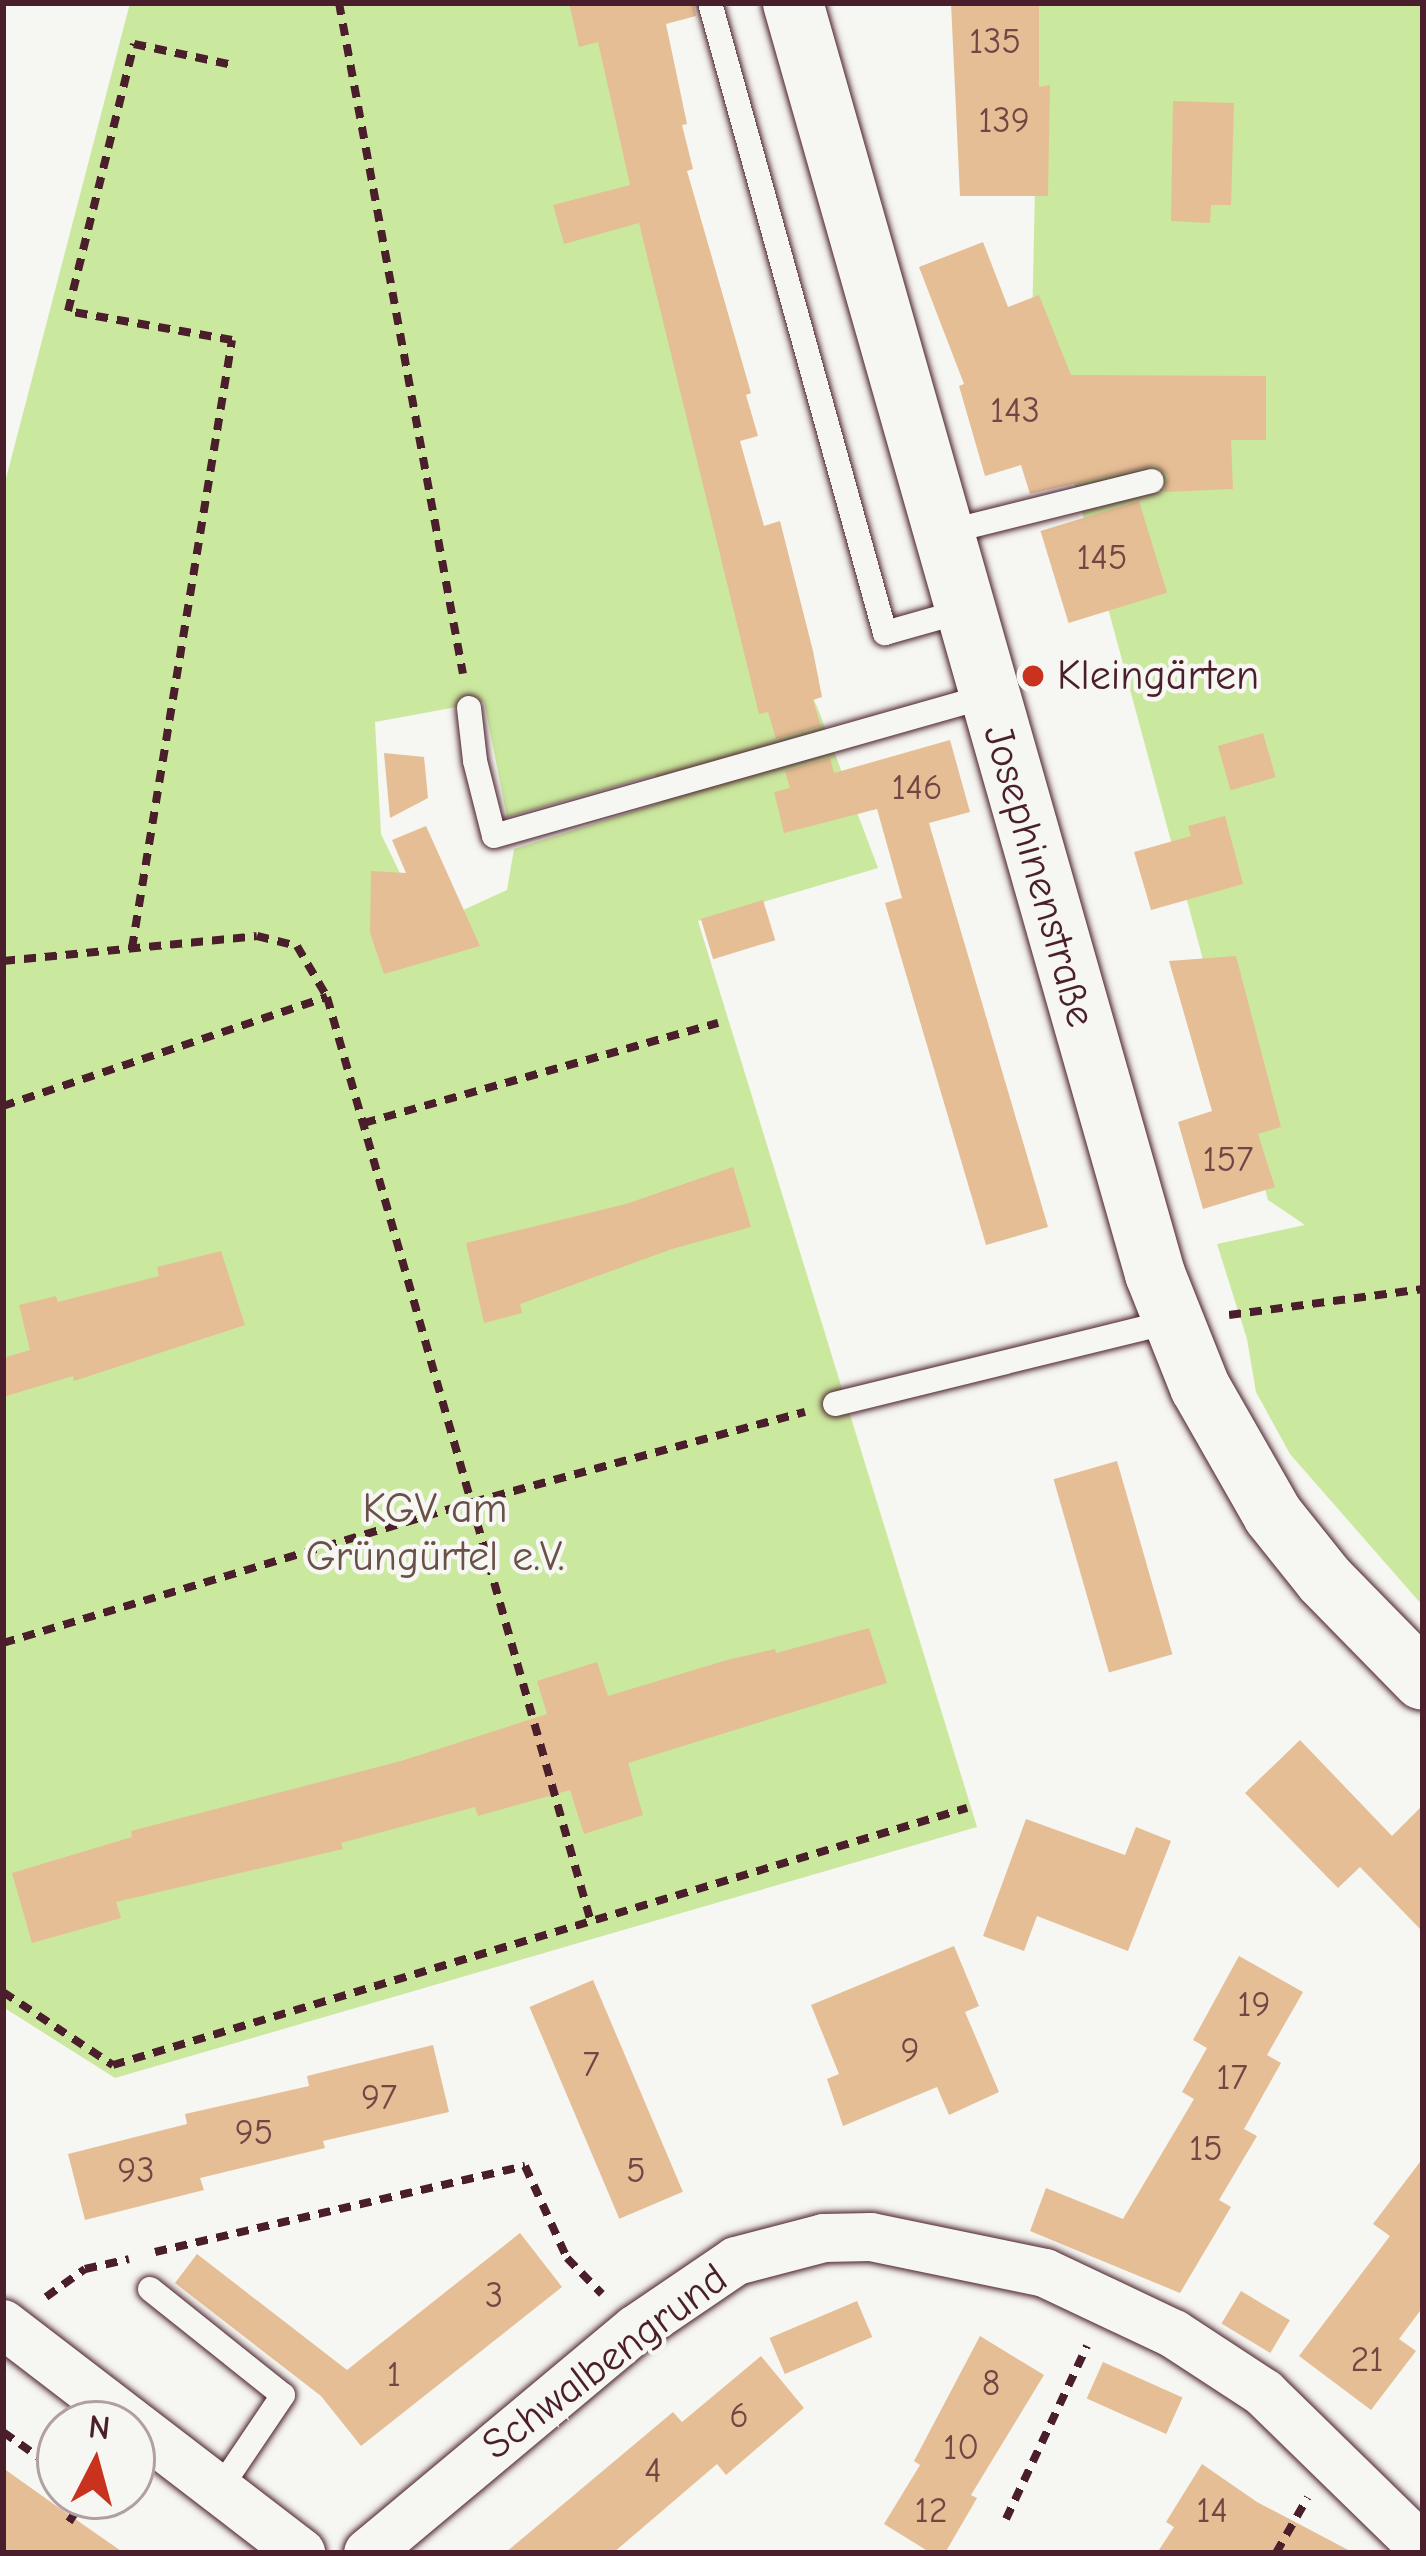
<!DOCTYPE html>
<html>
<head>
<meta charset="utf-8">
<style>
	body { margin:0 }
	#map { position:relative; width:1426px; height:2556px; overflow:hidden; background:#f6f6f2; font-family:"Comic Neue",sans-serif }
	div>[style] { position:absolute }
	.green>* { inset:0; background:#cbe89f }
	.building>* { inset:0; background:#e5be95; transform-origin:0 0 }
	.path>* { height:8px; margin-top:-4px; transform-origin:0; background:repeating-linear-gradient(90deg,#4a1f2b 0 12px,transparent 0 21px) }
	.roads { filter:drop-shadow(0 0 3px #4a1f2b) drop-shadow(0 0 3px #4a1f2b) }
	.service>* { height:24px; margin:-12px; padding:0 12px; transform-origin:12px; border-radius:12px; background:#f6f6f2 }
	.minor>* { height:48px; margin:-24px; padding:0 24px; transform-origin:24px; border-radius:24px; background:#f6f6f2 }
	.tertiary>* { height:60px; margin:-30px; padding:0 30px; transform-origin:30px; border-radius:30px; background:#f6f6f2 }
	.dots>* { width:33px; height:33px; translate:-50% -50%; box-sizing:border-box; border:6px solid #f6f6f2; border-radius:50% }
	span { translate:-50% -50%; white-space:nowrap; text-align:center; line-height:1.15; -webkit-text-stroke:9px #f6f6f2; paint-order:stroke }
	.number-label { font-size:36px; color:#714746 }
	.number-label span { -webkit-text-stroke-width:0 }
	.poi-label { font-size:42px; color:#4a1f2b }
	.left { translate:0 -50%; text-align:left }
	.street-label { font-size:42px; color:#4a1f2b }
	.park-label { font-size:42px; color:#6a5148 }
	.frame { position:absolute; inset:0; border:6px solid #4a1f2b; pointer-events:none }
	.north { position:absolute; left:36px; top:2400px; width:120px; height:120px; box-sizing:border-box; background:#f6f6f2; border:3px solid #b1a0a2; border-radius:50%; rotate:6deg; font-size:33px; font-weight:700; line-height:48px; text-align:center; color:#4a1f2b }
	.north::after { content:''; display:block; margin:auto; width:42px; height:54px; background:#c8321e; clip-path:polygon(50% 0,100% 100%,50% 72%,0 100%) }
</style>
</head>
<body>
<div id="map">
	<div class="green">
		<div style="clip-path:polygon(evenodd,130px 3px,607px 3px,717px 479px,818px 709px,878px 868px,698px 921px,977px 1827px,115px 2078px,3px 2007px,3px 490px,130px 3px,484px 702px,507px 817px,655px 775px,663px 802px,514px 849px,507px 890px,426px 927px,381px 834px,375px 722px,484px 702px)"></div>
		<div style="clip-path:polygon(1039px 3px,1423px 3px,1423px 1606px,1290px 1454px,1256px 1392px,1247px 1339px,1217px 1244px,1305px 1225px,1268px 1200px,1032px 327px)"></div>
	</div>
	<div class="building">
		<div style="clip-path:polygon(569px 3px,694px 3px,696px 16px,666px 24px,687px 124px,682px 125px,693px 169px,687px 171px,751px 393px,746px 395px,758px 436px,740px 441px,764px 526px,780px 521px,813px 651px,822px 697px,813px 700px,821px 726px,776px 739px,768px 712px,759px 714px,639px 223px,564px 244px,553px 205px,630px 185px,598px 42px,579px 47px)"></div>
		<div style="clip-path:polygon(951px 3px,1039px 3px,1039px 87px,1050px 85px,1048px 196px,960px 196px)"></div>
		<div style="clip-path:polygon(1173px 101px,1234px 103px,1231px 205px,1211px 205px,1210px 223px,1171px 221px)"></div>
		<div style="clip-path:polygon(983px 242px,1008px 307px,1039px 295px,1071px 375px,1266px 376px,1266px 440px,1231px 440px,1233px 489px,1164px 492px,1168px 476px,1155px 465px,1030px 494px,1021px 465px,985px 476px,959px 386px,964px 384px,919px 267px)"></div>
		<div style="left:1139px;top:501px;width:96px;height:103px;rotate:73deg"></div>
		<div style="left:1263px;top:733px;width:46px;height:47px;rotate:74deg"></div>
		<div style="clip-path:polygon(950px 740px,970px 812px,929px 823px,1048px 1227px,986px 1245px,885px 903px,902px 898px,877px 809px,784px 833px,774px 792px,790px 788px,785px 771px,830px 758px,834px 773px)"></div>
		<div style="clip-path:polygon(384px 753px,424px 757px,428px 798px,390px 818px)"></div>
		<div style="clip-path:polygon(1225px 816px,1243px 884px,1151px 910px,1134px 852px,1191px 836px,1188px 826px)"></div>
		<div style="clip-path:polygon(426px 826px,480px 946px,384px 974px,370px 933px,371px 871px,406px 873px,392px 840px)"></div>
		<div style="left:763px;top:900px;width:42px;height:65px;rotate:73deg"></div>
		<div style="clip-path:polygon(1236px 956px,1281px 1127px,1258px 1134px,1275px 1187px,1203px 1209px,1178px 1122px,1212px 1111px,1169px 961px)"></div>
		<div style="clip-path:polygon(733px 1167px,751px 1227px,672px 1249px,520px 1304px,522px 1313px,484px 1323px,466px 1243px,626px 1204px)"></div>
		<div style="clip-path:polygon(221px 1251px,245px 1325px,74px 1381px,73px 1376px,3px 1397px,3px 1358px,30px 1350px,19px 1305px,56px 1296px,58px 1302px,159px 1276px,157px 1267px)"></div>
		<div style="left:1117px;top:1461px;width:201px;height:66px;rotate:74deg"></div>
		<div style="clip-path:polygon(869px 1628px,887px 1683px,628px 1763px,643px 1815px,584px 1834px,570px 1790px,478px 1816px,475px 1807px,341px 1843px,343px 1849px,116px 1902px,121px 1918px,32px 1943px,12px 1873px,132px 1837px,131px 1831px,401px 1761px,547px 1714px,537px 1681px,597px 1662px,608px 1696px,727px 1660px,775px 1649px,776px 1653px)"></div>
		<div style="clip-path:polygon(1300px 1740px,1392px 1836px,1423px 1805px,1423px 1932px,1360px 1867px,1338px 1888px,1245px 1793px)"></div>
		<div style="clip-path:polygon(1026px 1819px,1125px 1855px,1136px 1827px,1171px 1841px,1128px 1951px,1037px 1916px,1024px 1951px,983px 1936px)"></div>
		<div style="clip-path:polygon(954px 1946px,979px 2006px,965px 2012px,999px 2092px,949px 2115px,937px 2087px,843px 2126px,827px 2079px,839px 2074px,811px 2005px)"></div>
		<div style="clip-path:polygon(1239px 1956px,1303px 1992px,1267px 2055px,1281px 2063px,1244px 2129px,1257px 2136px,1219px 2200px,1231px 2207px,1180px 2293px,1030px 2231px,1046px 2188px,1123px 2219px,1194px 2099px,1182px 2092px,1207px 2048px,1193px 2040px)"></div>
		<div style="left:593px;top:1980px;width:230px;height:69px;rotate:67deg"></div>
		<div style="clip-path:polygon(433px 2045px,449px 2112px,323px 2141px,325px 2148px,200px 2178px,204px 2190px,85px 2220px,68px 2154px,187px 2124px,185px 2114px,309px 2086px,307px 2076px)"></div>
		<div style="clip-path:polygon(1423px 2158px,1423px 2307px,1399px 2339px,1416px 2351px,1371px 2410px,1299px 2356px,1390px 2236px,1373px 2224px)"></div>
		<div style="clip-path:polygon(520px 2233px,562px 2287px,361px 2446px,321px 2396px,175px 2283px,197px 2254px,347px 2370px)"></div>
		<div style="left:1241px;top:2291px;width:57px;height:38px;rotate:31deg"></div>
		<div style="left:857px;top:2301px;width:39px;height:95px;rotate:67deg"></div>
		<div style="clip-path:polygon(980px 2336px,1044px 2375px,971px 2495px,977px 2498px,945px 2553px,931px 2553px,884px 2524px,920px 2465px,914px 2461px)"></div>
		<div style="clip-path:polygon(761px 2356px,804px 2408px,726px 2475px,717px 2464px,613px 2553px,505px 2553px,673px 2412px,682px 2422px)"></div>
		<div style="left:1103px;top:2362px;width:87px;height:40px;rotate:24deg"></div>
		<div style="clip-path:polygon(1202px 2464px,1257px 2502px,1354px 2553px,1157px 2553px,1174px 2527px,1166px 2522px)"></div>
		<div style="clip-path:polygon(3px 2468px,55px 2505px,124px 2553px,3px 2553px)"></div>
	</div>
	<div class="path">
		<div style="left:339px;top:3px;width:682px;rotate:79.53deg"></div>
		<div style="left:132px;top:948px;width:616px;rotate:-80.66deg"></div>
		<div style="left:232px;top:340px;width:167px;rotate:-170deg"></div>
		<div style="left:68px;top:311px;width:275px;rotate:-76.1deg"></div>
		<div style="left:134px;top:44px;width:101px;rotate:12deg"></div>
		<div style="left:3px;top:961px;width:255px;rotate:-5.6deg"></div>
		<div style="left:257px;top:936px;width:41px;rotate:14deg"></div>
		<div style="left:297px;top:946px;width:59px;rotate:59.5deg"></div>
		<div style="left:327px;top:997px;width:962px;rotate:74.07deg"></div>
		<div style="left:3px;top:1106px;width:342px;rotate:-18.6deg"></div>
		<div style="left:364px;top:1123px;width:368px;rotate:-15.8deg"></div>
		<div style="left:1229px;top:1315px;width:196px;rotate:-7.6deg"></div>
		<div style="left:3px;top:1643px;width:491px;rotate:-16.7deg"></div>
		<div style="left:473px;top:1502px;width:344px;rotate:-15.2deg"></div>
		<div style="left:3px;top:1992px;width:132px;rotate:33.6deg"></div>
		<div style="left:113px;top:2065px;width:892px;rotate:-16.75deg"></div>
		<div style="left:155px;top:2252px;width:380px;rotate:-13.1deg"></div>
		<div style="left:525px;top:2166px;width:101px;rotate:65.5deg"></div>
		<div style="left:567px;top:2258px;width:50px;rotate:45.8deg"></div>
		<div style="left:46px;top:2297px;width:48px;rotate:-35.7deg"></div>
		<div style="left:85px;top:2269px;width:45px;rotate:-12.8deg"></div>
		<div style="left:3px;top:2432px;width:70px;rotate:35.1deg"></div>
		<div style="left:1006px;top:2519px;width:191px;rotate:-64.9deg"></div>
		<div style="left:69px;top:2522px;width:31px;rotate:-57deg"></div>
		<div style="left:1276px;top:2553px;width:64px;rotate:-60.3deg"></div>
	</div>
	<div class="roads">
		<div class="service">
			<div style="left:710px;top:3px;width:654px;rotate:74.48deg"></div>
			<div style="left:885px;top:633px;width:81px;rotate:-15.8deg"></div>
			<div style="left:943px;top:533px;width:215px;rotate:-14deg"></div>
			<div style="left:469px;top:708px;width:53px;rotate:83.5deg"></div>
			<div style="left:475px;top:761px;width:77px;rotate:75.8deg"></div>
			<div style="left:494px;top:836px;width:512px;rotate:-15.85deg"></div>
			<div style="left:835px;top:1404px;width:348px;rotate:-13.8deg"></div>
			<div style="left:150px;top:2289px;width:170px;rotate:38.6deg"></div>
			<div style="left:283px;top:2395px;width:115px;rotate:124deg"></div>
		</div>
		<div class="minor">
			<div style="left:3px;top:2324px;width:376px;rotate:37.5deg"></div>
			<div style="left:368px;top:2553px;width:349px;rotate:-39.9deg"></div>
			<div style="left:636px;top:2329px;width:121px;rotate:-34.2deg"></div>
			<div style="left:736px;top:2261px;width:91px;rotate:-14.6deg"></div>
			<div style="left:824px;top:2238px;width:47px;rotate:-1.2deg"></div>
			<div style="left:871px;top:2237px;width:178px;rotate:11.7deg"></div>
			<div style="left:1045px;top:2273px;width:143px;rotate:25.3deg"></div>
			<div style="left:1174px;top:2334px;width:108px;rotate:33.2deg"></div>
			<div style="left:1264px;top:2393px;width:222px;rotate:44.3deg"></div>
		</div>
		<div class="tertiary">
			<div style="left:793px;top:3px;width:1322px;rotate:74.1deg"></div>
			<div style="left:1155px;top:1274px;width:122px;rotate:68.3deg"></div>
			<div style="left:1200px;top:1387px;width:147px;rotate:60.3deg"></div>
			<div style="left:1273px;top:1515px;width:82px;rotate:51.4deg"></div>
			<div style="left:1324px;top:1579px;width:141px;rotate:45.6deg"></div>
		</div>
	</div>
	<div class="dots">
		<div style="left:1033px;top:676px;background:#c8321e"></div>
	</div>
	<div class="number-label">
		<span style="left:995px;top:42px">135</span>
		<span style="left:1004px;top:121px">139</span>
		<span style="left:1015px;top:411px">143</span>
		<span style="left:1102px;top:558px">145</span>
		<span style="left:917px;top:788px">146</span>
		<span style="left:1228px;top:1160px">157</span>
		<span style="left:1254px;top:2005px">19</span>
		<span style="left:910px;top:2051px">9</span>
		<span style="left:591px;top:2065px">7</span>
		<span style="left:1232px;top:2078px">17</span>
		<span style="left:379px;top:2098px">97</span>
		<span style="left:254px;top:2133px">95</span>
		<span style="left:1206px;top:2149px">15</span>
		<span style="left:136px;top:2171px">93</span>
		<span style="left:636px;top:2171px">5</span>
		<span style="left:494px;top:2296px">3</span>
		<span style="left:1367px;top:2360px">21</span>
		<span style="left:394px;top:2375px">1</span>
		<span style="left:991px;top:2384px">8</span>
		<span style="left:739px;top:2416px">6</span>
		<span style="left:961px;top:2448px">10</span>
		<span style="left:653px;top:2471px">4</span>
		<span style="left:931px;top:2511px">12</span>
		<span style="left:1212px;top:2511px">14</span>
	</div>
	<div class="poi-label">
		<span class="left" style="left:1057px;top:676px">Kleingärten</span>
	</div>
	<div class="street-label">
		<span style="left:1039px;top:876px;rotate:74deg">Josephinenstraße</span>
		<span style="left:605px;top:2362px;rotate:-37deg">Schwalbengrund</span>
	</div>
	<div class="park-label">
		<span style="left:435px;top:1533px">KGV am<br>Grüngürtel e.V.</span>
	</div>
	<div class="frame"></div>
	<div class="north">N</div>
</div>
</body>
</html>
